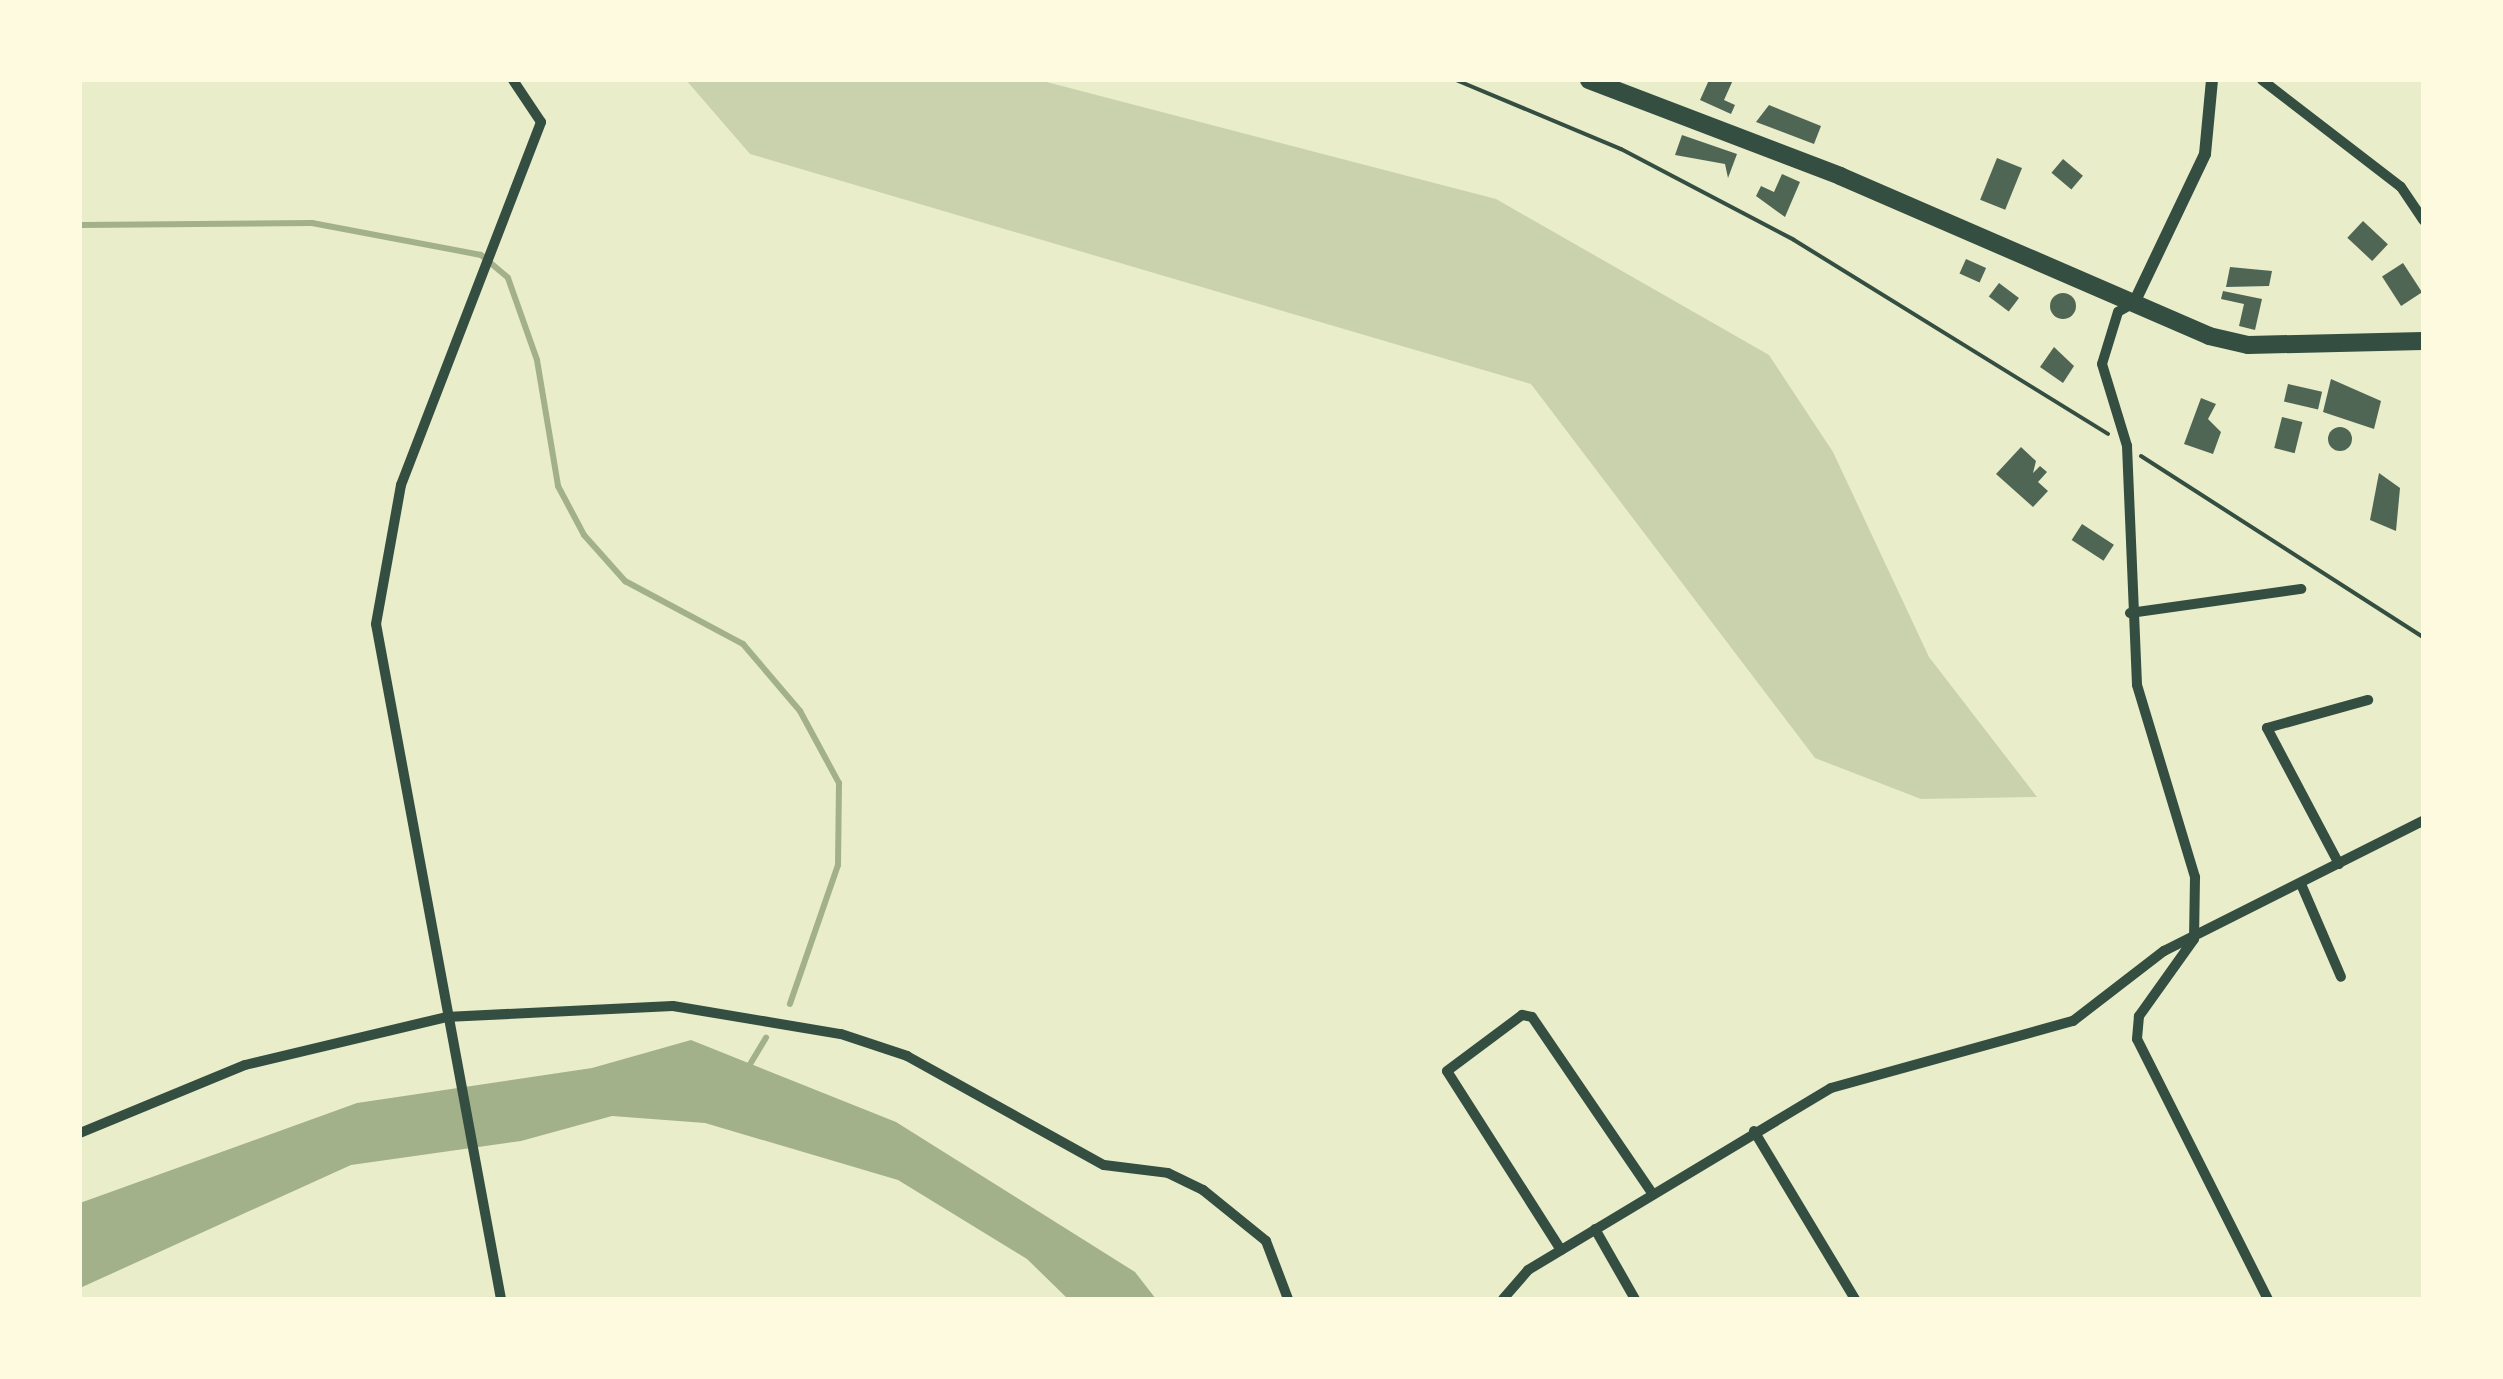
<!DOCTYPE html>
<html>
<head>
<meta charset="utf-8">
<style>
	body { margin:0 }
	#map { position:relative; width:2503px; height:1379px; overflow:hidden; background:#e9edc9; font-family:"Titillium Web",sans-serif }
	div>[style] { position:absolute }
	.green>* { inset:0; background:#cad2ad }
	.water>* { inset:0; background:#a3b18a }
	.stream>* { height:6px; margin:-3px; padding:0 3px; transform-origin:3px; border-radius:3px; background:#a3b18a }
	.building>* { inset:0; background:#4f6655; transform-origin:0 0 }
	.round { border-radius:50% }
	.path>* { height:4px; margin:-2px; padding:0 2px; transform-origin:2px; border-radius:2px; background:#344e41 }
	.minor>* { height:10px; margin:-5px; padding:0 5px; transform-origin:5px; border-radius:5px; background:#344e41 }
	.tertiary>* { height:12px; margin:-6px; padding:0 6px; transform-origin:6px; border-radius:6px; background:#344e41 }
	.trunk>* { height:18px; margin:-9px; padding:0 9px; transform-origin:9px; border-radius:9px; background:#344e41 }
	span { translate:-50% -50%; white-space:nowrap; text-align:center; line-height:1.15; -webkit-text-stroke:10px #fefae0; paint-order:stroke }
	.frame { position:absolute; inset:0; border:82px solid #fefae0; pointer-events:none }
</style>
</head>
<body>
<div id="map">
	<div class="green">
		<div style="clip-path:polygon(686px 80px,1039px 80px,1496px 199px,1769px 355px,1833px 452px,1929px 657px,2037px 797px,1921px 799px,1815px 758px,1531px 384px,750px 154px)"></div>
	</div>
	<div class="water">
		<div style="clip-path:polygon(691px 1040px,896px 1122px,1135px 1272px,1156px 1299px,1068px 1299px,1027px 1259px,898px 1180px,705px 1123px,612px 1116px,521px 1141px,351px 1165px,80px 1288px,80px 1203px,357px 1103px,592px 1068px)"></div>
	</div>
	<div class="stream">
		<div style="left:80px;top:225px;width:232px;rotate:-0.5deg"></div>
		<div style="left:312px;top:223px;width:172px;rotate:10.7deg"></div>
		<div style="left:481px;top:255px;width:35px;rotate:40deg"></div>
		<div style="left:508px;top:278px;width:87px;rotate:70.5deg"></div>
		<div style="left:537px;top:360px;width:128px;rotate:80.5deg"></div>
		<div style="left:558px;top:486px;width:55px;rotate:62deg"></div>
		<div style="left:584px;top:535px;width:62px;rotate:48.3deg"></div>
		<div style="left:625px;top:581px;width:134px;rotate:28.1deg"></div>
		<div style="left:743px;top:644px;width:88px;rotate:49.6deg"></div>
		<div style="left:800px;top:711px;width:82px;rotate:61.6deg"></div>
		<div style="left:839px;top:783px;width:82px;rotate:90.7deg"></div>
		<div style="left:838px;top:865px;width:147px;rotate:109.1deg"></div>
		<div style="left:746px;top:1071px;width:39px;rotate:-59deg"></div>
	</div>
	<div class="building">
		<div style="clip-path:polygon(1709px 80px,1733px 80px,1724px 100px,1735px 105px,1731px 114px,1700px 100px)"></div>
		<div style="clip-path:polygon(1769px 105px,1821px 126px,1814px 144px,1756px 122px)"></div>
		<div style="clip-path:polygon(1682px 135px,1737px 154px,1728px 178px,1725px 164px,1675px 155px)"></div>
		<div style="left:1997px;top:158px;width:27px;height:45px;rotate:22deg"></div>
		<div style="left:2063px;top:159px;width:26px;height:18px;rotate:40deg"></div>
		<div style="clip-path:polygon(1782px 174px,1800px 182px,1785px 217px,1756px 196px,1761px 186px,1774px 192px)"></div>
		<div style="left:2363px;top:221px;width:34px;height:23px;rotate:43deg"></div>
		<div style="left:1966px;top:259px;width:22px;height:16px;rotate:24deg"></div>
		<div style="left:2403px;top:263px;width:35px;height:25px;rotate:57deg"></div>
		<div style="clip-path:polygon(2230px 267px,2272px 271px,2269px 286px,2226px 287px)"></div>
		<div style="left:1999px;top:283px;width:25px;height:17px;rotate:37deg"></div>
		<div style="clip-path:polygon(2223px 291px,2262px 299px,2255px 330px,2239px 326px,2244px 304px,2221px 299px)"></div>
		<div class="round" style="left:2050px;top:293px;width:26px;height:26px"></div>
		<div style="clip-path:polygon(2054px 347px,2074px 366px,2063px 383px,2040px 367px)"></div>
		<div style="clip-path:polygon(2331px 379px,2381px 401px,2374px 429px,2323px 412px)"></div>
		<div style="left:2288px;top:384px;width:35px;height:18px;rotate:13deg"></div>
		<div style="clip-path:polygon(2201px 398px,2216px 404px,2208px 419px,2221px 432px,2213px 454px,2184px 444px)"></div>
		<div style="left:2282px;top:417px;width:21px;height:32px;rotate:14deg"></div>
		<div class="round" style="left:2328px;top:427px;width:24px;height:24px"></div>
		<div style="clip-path:polygon(2021px 447px,2036px 461px,2033px 473px,2040px 466px,2047px 472px,2038px 482px,2048px 491px,2033px 507px,1996px 474px)"></div>
		<div style="clip-path:polygon(2379px 473px,2400px 488px,2396px 531px,2370px 520px)"></div>
		<div style="left:2082px;top:524px;width:38px;height:19px;rotate:33deg"></div>
	</div>
	<div class="path">
		<div style="left:1456px;top:80px;width:179px;rotate:22.7deg"></div>
		<div style="left:1621px;top:149px;width:195px;rotate:27.7deg"></div>
		<div style="left:1794px;top:240px;width:369px;rotate:31.7deg"></div>
		<div style="left:2141px;top:456px;width:335px;rotate:32.7deg"></div>
	</div>
	<div class="minor">
		<div style="left:2262px;top:80px;width:175px;rotate:37.6deg"></div>
		<div style="left:2401px;top:187px;width:40px;rotate:56deg"></div>
		<div style="left:2134px;top:303px;width:18px;rotate:151deg"></div>
		<div style="left:2118px;top:312px;width:54px;rotate:107.1deg"></div>
		<div style="left:2102px;top:364px;width:86px;rotate:73deg"></div>
		<div style="left:2127px;top:446px;width:239px;rotate:87.6deg"></div>
		<div style="left:2137px;top:685px;width:201px;rotate:73.2deg"></div>
		<div style="left:2195px;top:877px;width:62px;rotate:90.9deg"></div>
		<div style="left:2194px;top:939px;width:95px;rotate:125.5deg"></div>
		<div style="left:2139px;top:1016px;width:23px;rotate:95deg"></div>
		<div style="left:2137px;top:1039px;width:291px;rotate:63.3deg"></div>
		<div style="left:2130px;top:613px;width:173px;rotate:-8deg"></div>
		<div style="left:2339px;top:864px;width:154px;rotate:-117.9deg"></div>
		<div style="left:2267px;top:728px;width:105px;rotate:-15.5deg"></div>
		<div style="left:2301px;top:884px;width:101px;rotate:66.7deg"></div>
		<div style="left:1754px;top:1131px;width:196px;rotate:59deg"></div>
		<div style="left:80px;top:1133px;width:178px;rotate:-22.4deg"></div>
		<div style="left:245px;top:1065px;width:207px;rotate:-13.4deg"></div>
		<div style="left:446px;top:1017px;width:227px;rotate:-2.8deg"></div>
		<div style="left:673px;top:1006px;width:170px;rotate:9.5deg"></div>
		<div style="left:841px;top:1034px;width:70px;rotate:18.4deg"></div>
		<div style="left:907px;top:1056px;width:225px;rotate:29deg"></div>
		<div style="left:1104px;top:1165px;width:64px;rotate:7.1deg"></div>
		<div style="left:1168px;top:1173px;width:39px;rotate:26deg"></div>
		<div style="left:1203px;top:1190px;width:81px;rotate:39deg"></div>
		<div style="left:1266px;top:1241px;width:62px;rotate:69.2deg"></div>
		<div style="left:1595px;top:1229px;width:81px;rotate:60.3deg"></div>
		<div style="left:1561px;top:1250px;width:212px;rotate:-122.5deg"></div>
		<div style="left:1447px;top:1071px;width:94px;rotate:-36.7deg"></div>
		<div style="left:1522px;top:1015px;width:10px;rotate:11deg"></div>
		<div style="left:1532px;top:1017px;width:213px;rotate:55.7deg"></div>
		<div style="left:501px;top:1299px;width:686px;rotate:-100.49deg"></div>
		<div style="left:376px;top:624px;width:141px;rotate:-79.8deg"></div>
		<div style="left:401px;top:485px;width:389px;rotate:-68.9deg"></div>
		<div style="left:541px;top:122px;width:50px;rotate:-123.7deg"></div>
		<div style="left:1503px;top:1299px;width:38px;rotate:-49deg"></div>
		<div style="left:1528px;top:1270px;width:353px;rotate:-31deg"></div>
		<div style="left:1831px;top:1088px;width:251px;rotate:-15.5deg"></div>
		<div style="left:2073px;top:1021px;width:115px;rotate:-37.6deg"></div>
		<div style="left:2164px;top:951px;width:290px;rotate:-26.7deg"></div>
	</div>
	<div class="tertiary">
		<div style="left:2134px;top:303px;width:165px;rotate:-64.5deg"></div>
		<div style="left:2205px;top:154px;width:74px;rotate:-84.6deg"></div>
	</div>
	<div class="trunk">
		<div style="left:1589px;top:80px;width:269px;rotate:20.9deg"></div>
		<div style="left:1840px;top:176px;width:402px;rotate:23.4deg"></div>
		<div style="left:2209px;top:336px;width:40px;rotate:13deg"></div>
		<div style="left:2248px;top:345px;width:175px;rotate:-1.3deg"></div>
	</div>
	<div class="frame"></div>
</div>
</body>
</html>
